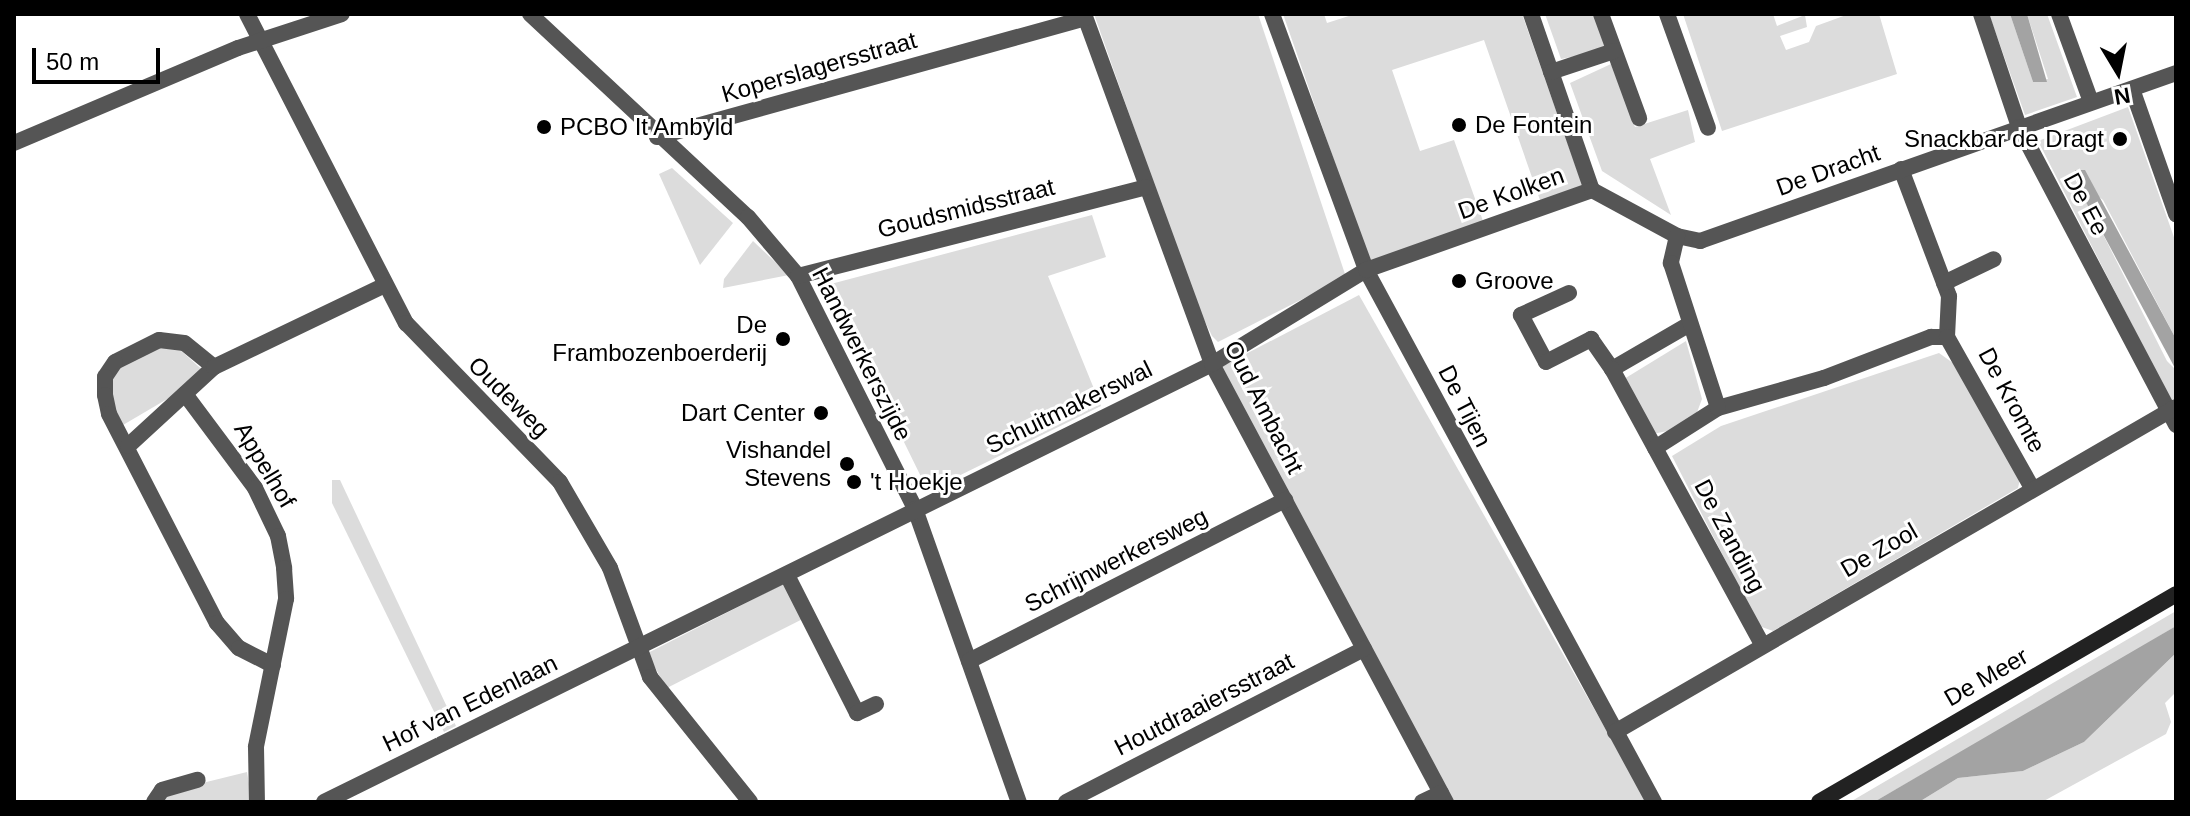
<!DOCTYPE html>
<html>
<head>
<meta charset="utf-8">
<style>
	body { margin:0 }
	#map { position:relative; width:2190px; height:816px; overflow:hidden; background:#fff; font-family:Arial,sans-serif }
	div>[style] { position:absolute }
	.green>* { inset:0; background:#dcdcdc; transform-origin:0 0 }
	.water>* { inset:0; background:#a3a3a3 }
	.street>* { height:16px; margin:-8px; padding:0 8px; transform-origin:8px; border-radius:8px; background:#555 }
	.secondary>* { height:16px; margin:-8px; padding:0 8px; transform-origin:8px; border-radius:8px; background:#222 }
	.dots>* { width:22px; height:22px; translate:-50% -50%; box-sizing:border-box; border:4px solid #fff; border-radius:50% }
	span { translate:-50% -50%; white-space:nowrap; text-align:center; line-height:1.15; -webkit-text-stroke:6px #fff; paint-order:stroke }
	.street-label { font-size:24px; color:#000 }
	.poi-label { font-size:24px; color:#000 }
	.left { translate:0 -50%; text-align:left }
	.right { translate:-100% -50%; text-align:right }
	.frame { position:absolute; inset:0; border:16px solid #000; pointer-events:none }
	.north { position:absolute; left:2078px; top:32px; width:80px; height:80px; -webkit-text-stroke:6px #fff; paint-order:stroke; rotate:170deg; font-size:22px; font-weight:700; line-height:32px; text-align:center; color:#000 }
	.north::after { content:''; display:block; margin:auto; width:28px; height:36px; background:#000; clip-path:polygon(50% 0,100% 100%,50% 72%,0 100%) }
	.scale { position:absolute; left:32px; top:48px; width:128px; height:36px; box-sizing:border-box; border:4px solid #000; border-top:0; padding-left:10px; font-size:24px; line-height:28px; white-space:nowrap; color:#000; -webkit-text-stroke:6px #fff; paint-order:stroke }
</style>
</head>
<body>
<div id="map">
	<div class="green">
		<div style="clip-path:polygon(1094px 14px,1258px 14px,1346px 277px,1218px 342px,1212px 336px,1195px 301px)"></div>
		<div style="clip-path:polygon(1283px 14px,1324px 14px,1327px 23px,1355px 14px,1522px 14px,1583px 187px,1541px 203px,1484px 40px,1392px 70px,1420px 151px,1454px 140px,1483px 221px,1370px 264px)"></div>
		<div style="clip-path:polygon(1545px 14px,1596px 14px,1606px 50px,1561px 59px)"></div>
		<div style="clip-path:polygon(1683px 14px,1773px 14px,1777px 26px,1805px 15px,1807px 27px,1780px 36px,1786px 50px,1809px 42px,1816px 26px,1849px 14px,1879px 14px,1897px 74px,1722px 131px)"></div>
		<div style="clip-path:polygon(1989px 14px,2010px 14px,2033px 82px,2048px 79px,2027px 14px,2047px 14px,2077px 97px,2025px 115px)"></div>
		<div style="clip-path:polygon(1611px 64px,1635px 127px,1688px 110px,1695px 142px,1650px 159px,1671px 215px,1602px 171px,1570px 83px)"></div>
		<div style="clip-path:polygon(2128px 107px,2176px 243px,2176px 339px,2103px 200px,2074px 177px,2167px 361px,2176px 370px,2176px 399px,2171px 401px,2038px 141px)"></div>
		<div style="clip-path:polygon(672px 168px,733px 223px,700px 265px,659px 174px)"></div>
		<div style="clip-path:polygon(1092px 215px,1106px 257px,1048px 276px,1101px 406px,928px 491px,827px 285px)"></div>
		<div style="clip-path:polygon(753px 241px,789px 275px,723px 288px,724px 279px)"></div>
		<div style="clip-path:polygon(1359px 295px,1647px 802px,1453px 802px,1219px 368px)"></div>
		<div style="clip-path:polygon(1686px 341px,1702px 399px,1696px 415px,1672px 430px,1653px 434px,1624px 379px)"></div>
		<div style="clip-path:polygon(160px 347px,178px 348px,208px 375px,123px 425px,114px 416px,112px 378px,121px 364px)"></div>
		<div style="clip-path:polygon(1939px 353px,1953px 363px,2020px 479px,2018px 488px,1773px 631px,1759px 626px,1672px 456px,1721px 426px)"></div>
		<div style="clip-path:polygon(332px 480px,340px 480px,456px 726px,444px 732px,332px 503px)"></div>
		<div style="left:785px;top:583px;width:40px;height:154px;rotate:63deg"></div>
		<div style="clip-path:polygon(2176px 611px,2176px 626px,2085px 681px,1874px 802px,1850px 802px)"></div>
		<div style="clip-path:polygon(2176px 653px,2176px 692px,2165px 703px,2171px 722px,2166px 734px,2042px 802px,1919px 802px,1958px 778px,2023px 771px,2084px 742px)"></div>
		<div style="clip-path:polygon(247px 772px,252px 802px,161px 802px,174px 790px)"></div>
	</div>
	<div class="water">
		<div style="clip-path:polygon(2010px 14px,2027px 14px,2047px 82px,2033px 82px)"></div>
		<div style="clip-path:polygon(2075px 170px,2085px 170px,2176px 339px,2176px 370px,2080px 191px)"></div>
		<div style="clip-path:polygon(2176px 626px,2176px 653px,2084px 742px,2023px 771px,1958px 778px,1919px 802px,1874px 802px)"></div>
	</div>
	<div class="street">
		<div style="left:247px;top:14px;width:348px;rotate:62.8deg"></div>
		<div style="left:406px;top:323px;width:221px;rotate:45.9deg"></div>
		<div style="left:560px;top:482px;width:99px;rotate:59.8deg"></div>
		<div style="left:610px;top:568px;width:116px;rotate:69.8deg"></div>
		<div style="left:650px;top:677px;width:160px;rotate:51.3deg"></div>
		<div style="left:530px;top:14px;width:298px;rotate:43deg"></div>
		<div style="left:748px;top:217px;width:77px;rotate:49.7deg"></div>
		<div style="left:798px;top:276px;width:261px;rotate:63.3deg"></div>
		<div style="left:915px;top:509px;width:311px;rotate:70.5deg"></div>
		<div style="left:1084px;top:14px;width:373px;rotate:69.9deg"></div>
		<div style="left:1212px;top:364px;width:497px;rotate:61.9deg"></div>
		<div style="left:1272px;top:14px;width:273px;rotate:69.8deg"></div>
		<div style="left:1366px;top:270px;width:605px;rotate:61.57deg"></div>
		<div style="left:1531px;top:14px;width:186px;rotate:70.9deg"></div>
		<div style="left:1601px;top:14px;width:111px;rotate:69.9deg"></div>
		<div style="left:1667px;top:14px;width:121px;rotate:70.2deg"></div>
		<div style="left:1981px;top:14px;width:119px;rotate:71.4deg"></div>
		<div style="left:2019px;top:127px;width:337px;rotate:62.2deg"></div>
		<div style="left:2059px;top:14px;width:94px;rotate:70deg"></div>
		<div style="left:1551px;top:72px;width:66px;rotate:-18.4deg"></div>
		<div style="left:2132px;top:89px;width:133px;rotate:70.6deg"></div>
		<div style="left:657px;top:137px;width:444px;rotate:-15.5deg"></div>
		<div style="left:14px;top:143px;width:243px;rotate:-23deg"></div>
		<div style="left:238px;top:48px;width:109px;rotate:-18.1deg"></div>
		<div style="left:1901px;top:169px;width:136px;rotate:69.3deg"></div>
		<div style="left:1949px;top:296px;width:41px;rotate:92.8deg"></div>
		<div style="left:1677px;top:236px;width:24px;rotate:12deg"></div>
		<div style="left:1700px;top:241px;width:505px;rotate:-19.44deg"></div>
		<div style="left:798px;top:276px;width:359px;rotate:-14.3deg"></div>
		<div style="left:1944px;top:283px;width:55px;rotate:-25.6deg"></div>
		<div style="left:1569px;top:293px;width:53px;rotate:155.4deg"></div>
		<div style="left:1521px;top:315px;width:53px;rotate:62deg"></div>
		<div style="left:1546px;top:362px;width:51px;rotate:-27.1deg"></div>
		<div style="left:1591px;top:339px;width:37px;rotate:55deg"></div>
		<div style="left:1688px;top:325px;width:88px;rotate:149.9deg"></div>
		<div style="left:1612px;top:369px;width:315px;rotate:61.4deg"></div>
		<div style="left:214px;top:367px;width:38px;rotate:-141deg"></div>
		<div style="left:184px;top:343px;width:25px;rotate:-173deg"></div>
		<div style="left:159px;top:340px;width:49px;rotate:153.4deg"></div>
		<div style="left:115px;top:362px;width:18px;rotate:124deg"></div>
		<div style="left:105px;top:377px;width:18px;rotate:90deg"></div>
		<div style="left:105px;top:395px;width:19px;rotate:78deg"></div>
		<div style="left:109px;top:414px;width:235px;rotate:62.7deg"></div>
		<div style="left:217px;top:623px;width:33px;rotate:49deg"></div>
		<div style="left:239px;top:648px;width:38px;rotate:27deg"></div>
		<div style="left:185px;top:394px;width:117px;rotate:53.3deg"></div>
		<div style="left:255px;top:488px;width:53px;rotate:64.4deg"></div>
		<div style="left:278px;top:536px;width:33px;rotate:79deg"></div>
		<div style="left:284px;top:568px;width:31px;rotate:86deg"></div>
		<div style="left:286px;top:599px;width:151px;rotate:101.5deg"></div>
		<div style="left:256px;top:747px;width:55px;rotate:89deg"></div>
		<div style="left:128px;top:446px;width:117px;rotate:-42.6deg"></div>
		<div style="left:214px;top:367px;width:190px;rotate:-25.6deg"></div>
		<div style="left:1655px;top:448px;width:75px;rotate:-32.4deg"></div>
		<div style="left:1718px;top:408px;width:110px;rotate:-15.8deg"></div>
		<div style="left:1824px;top:378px;width:115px;rotate:-21deg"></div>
		<div style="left:1931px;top:337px;width:16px"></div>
		<div style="left:1947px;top:337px;width:173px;rotate:60.6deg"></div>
		<div style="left:787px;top:575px;width:155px;rotate:63.1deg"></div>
		<div style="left:857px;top:713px;width:21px;rotate:-25deg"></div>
		<div style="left:969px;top:661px;width:355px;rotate:-27deg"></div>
		<div style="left:1615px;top:732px;width:648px;rotate:-30.08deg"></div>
		<div style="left:154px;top:802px;width:14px;rotate:-56deg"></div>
		<div style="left:162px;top:790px;width:37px;rotate:-16deg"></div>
		<div style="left:324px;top:802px;width:990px;rotate:-26.25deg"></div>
		<div style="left:1212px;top:364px;width:180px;rotate:-31.4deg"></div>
		<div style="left:1366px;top:270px;width:240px;rotate:-19.5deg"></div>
		<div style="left:1592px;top:190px;width:97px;rotate:28.4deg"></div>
		<div style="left:1677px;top:236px;width:28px;rotate:103deg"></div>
		<div style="left:1671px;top:263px;width:152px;rotate:72deg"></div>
		<div style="left:1066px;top:802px;width:335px;rotate:-27.2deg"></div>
		<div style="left:1422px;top:802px;width:21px;rotate:-25deg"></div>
	</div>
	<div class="secondary">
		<div style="left:1819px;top:802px;width:413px;rotate:-30.2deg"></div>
	</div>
	<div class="dots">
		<div style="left:1459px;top:125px;background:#000"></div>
		<div style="left:544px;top:127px;background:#000"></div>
		<div style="left:2120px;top:139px;background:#000"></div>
		<div style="left:1459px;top:281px;background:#000"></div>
		<div style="left:783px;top:339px;background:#000"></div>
		<div style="left:821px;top:413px;background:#000"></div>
		<div style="left:847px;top:464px;background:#000"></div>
		<div style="left:854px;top:482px;background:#000"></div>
	</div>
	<div class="street-label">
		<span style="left:819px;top:67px;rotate:-16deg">Koperslagersstraat</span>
		<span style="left:1828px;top:170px;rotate:-20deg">De Dracht</span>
		<span style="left:1511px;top:193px;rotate:-20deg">De Kolken</span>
		<span style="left:2086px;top:204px;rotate:62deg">De Ee</span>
		<span style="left:966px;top:208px;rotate:-14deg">Goudsmidsstraat</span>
		<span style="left:862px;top:354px;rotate:63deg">Handwerkerszijde</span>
		<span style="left:509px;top:397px;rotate:45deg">Oudeweg</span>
		<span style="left:2012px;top:400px;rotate:62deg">De Kromte</span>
		<span style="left:1465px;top:406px;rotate:63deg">De Tijen</span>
		<span style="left:1069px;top:407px;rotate:-26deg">Schuitmakerswal</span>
		<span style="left:1264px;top:407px;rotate:63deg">Oud Ambacht</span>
		<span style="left:265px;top:465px;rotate:59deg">Appelhof</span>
		<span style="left:1730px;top:536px;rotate:62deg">De Zanding</span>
		<span style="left:1879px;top:550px;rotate:-30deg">De Zool</span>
		<span style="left:1116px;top:560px;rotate:-27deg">Schrijnwerkersweg</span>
		<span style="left:1986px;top:677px;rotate:-30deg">De Meer</span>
		<span style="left:470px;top:703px;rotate:-26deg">Hof van Edenlaan</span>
		<span style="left:1204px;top:704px;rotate:-27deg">Houtdraaiersstraat</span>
	</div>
	<div class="poi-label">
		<span class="left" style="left:1475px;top:125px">De Fontein</span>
		<span class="left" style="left:560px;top:127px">PCBO It Ambyld</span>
		<span class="right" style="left:2104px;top:139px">Snackbar de Dragt</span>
		<span class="left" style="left:1475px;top:281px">Groove</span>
		<span class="right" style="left:767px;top:339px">De<br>Frambozenboerderij</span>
		<span class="right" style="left:805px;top:413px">Dart Center</span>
		<span class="right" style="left:831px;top:464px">Vishandel<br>Stevens</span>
		<span class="left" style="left:870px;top:482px">'t Hoekje</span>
	</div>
	<div class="frame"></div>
	<div class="north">N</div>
	<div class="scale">50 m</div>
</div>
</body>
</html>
